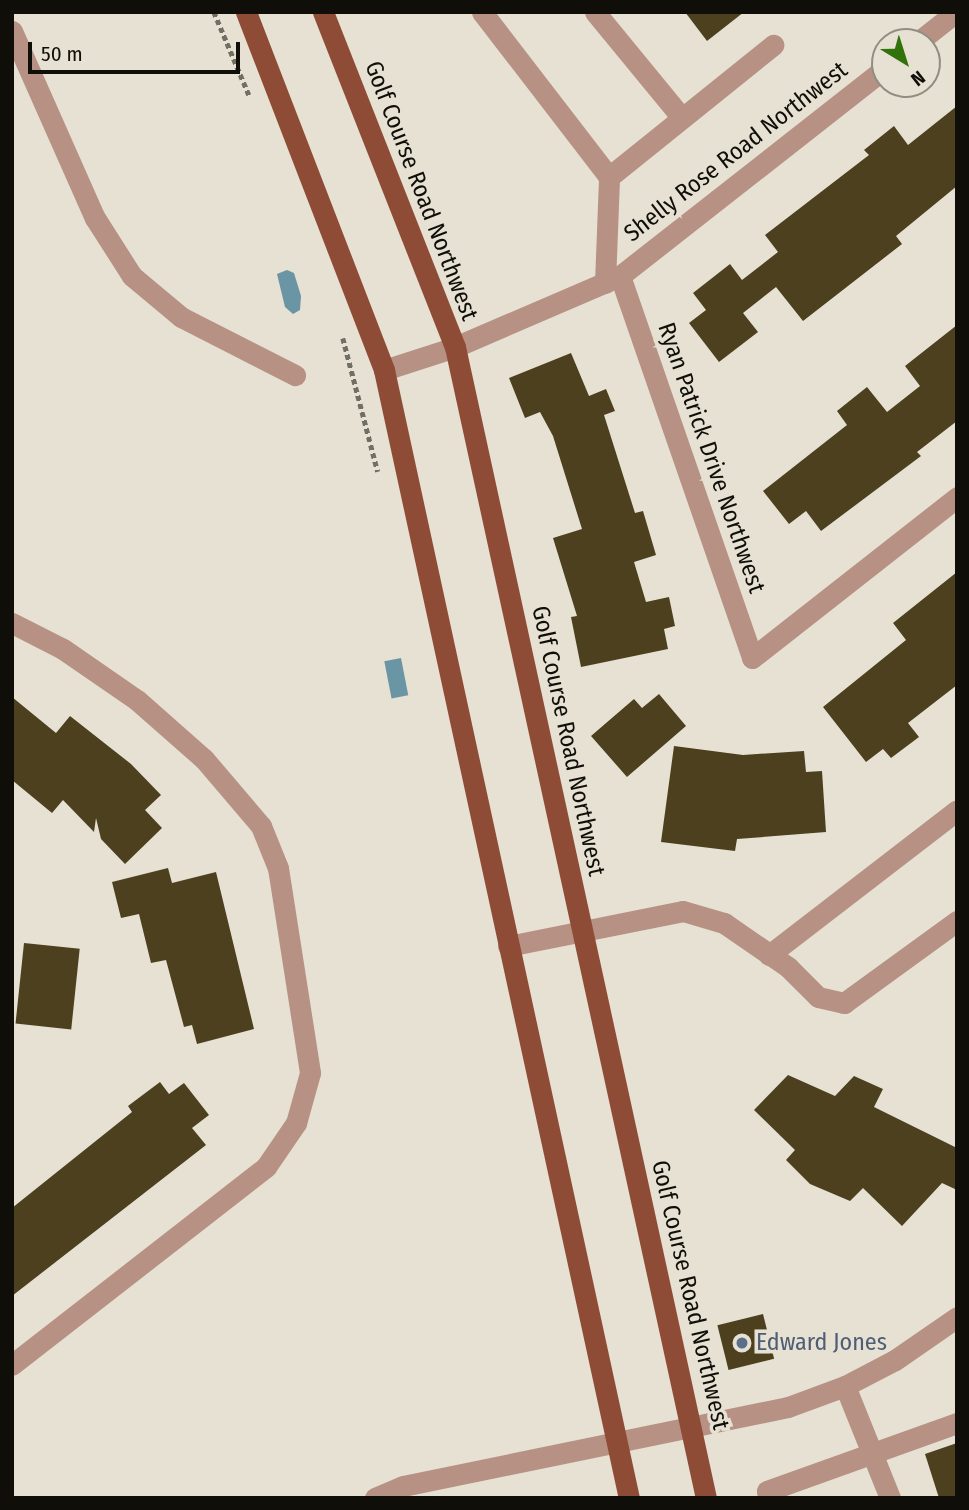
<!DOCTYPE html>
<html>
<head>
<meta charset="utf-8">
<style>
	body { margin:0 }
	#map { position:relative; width:969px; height:1510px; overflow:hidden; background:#e6e1d2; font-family:"Fira Sans Condensed",sans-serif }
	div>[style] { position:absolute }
	.water>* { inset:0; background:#6a95a4; transform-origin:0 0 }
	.building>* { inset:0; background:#4c401f; transform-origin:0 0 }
	.path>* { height:4.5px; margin-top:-2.25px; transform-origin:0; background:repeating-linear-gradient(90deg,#716e64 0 5px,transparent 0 8.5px) }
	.minor>* { height:21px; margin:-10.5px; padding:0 10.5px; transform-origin:10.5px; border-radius:10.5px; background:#b79184 }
	.major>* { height:21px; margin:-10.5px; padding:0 10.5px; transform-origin:10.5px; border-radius:10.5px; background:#8e4c36 }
	.dots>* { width:19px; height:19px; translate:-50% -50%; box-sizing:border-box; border:4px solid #e6e1d2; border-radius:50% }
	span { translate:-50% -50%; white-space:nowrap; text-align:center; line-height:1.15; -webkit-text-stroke:7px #e6e1d2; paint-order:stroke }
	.street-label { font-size:24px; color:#100e09 }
	.service-label { font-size:24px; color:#4e5e75 }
	.left { translate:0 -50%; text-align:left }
	.frame { position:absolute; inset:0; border:14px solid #100e09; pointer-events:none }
	.north { position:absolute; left:871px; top:28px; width:70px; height:70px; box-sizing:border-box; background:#e6e1d2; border:2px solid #908d82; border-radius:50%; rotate:142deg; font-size:19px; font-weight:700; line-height:28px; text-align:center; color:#100e09 }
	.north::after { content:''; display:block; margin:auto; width:24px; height:32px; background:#32720a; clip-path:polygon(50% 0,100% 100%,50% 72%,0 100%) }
	.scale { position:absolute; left:28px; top:42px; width:212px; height:32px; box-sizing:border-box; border:4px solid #100e09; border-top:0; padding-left:9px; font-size:21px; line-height:24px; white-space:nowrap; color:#100e09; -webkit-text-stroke:5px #e6e1d2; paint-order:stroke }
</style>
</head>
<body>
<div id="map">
	<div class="water">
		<div style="clip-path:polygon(287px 270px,294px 273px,301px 296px,300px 310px,293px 314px,285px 307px,277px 274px)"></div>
		<div style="left:401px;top:658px;width:38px;height:17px;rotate:79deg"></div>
	</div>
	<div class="building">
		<div style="clip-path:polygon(685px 12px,744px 12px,707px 41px)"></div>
		<div style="clip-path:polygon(957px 106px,957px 186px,896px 236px,902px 244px,803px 321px,776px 287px,743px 313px,758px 332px,719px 362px,689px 323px,706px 310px,693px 293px,730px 264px,742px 280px,778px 252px,765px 235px,869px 155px,864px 150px,894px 126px,908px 145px)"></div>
		<div style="clip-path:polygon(957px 325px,957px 421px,917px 452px,921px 456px,821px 531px,806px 511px,789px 524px,763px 491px,847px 425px,837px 411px,867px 387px,887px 412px,920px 386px,905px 366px)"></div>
		<div style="clip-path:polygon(571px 353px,589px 396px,606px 389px,615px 411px,604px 415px,635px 513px,643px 511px,656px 555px,634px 562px,646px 602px,669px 597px,675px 626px,664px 629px,668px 649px,581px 667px,571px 617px,577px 616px,553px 538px,582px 529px,553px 436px,540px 412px,525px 418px,509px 378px)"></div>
		<div style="clip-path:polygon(957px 572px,957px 685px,908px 723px,919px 737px,891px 758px,883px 749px,866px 762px,823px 707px,906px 640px,893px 623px)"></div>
		<div style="clip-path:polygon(659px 694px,686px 726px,627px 777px,591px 736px,634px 699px,642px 708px)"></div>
		<div style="clip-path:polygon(12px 697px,56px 733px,70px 716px,131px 764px,161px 795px,145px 810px,162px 828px,125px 864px,101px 839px,96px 818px,94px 832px,63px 800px,52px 813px,12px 780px)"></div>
		<div style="clip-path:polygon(674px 746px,743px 755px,804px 751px,806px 772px,822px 771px,826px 832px,737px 839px,735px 851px,661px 842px)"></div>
		<div style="clip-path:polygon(168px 868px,172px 883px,216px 872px,254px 1029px,197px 1044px,192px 1025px,184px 1027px,166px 960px,151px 963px,139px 914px,121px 918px,112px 882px)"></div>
		<div style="left:24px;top:943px;width:56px;height:81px;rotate:6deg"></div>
		<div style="clip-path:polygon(788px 1075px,835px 1096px,854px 1076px,883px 1089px,874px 1107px,957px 1148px,957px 1190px,942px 1183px,902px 1226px,863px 1188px,850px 1201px,810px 1184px,786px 1160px,795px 1150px,754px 1110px)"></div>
		<div style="clip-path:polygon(160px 1082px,169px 1094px,184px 1083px,209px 1115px,192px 1128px,206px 1145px,12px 1296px,12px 1208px,132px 1112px,128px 1106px)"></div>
		<div style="left:763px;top:1314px;width:46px;height:47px;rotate:76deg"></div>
		<div style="clip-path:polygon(957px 1443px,957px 1498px,939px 1498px,925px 1454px)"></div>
	</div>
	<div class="path">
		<div style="left:214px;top:12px;width:90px;rotate:67.1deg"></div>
		<div style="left:343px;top:338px;width:138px;rotate:75.4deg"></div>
	</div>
	<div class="minor">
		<div style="left:482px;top:12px;width:208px;rotate:52.4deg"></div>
		<div style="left:595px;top:12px;width:137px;rotate:50.6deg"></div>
		<div style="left:12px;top:31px;width:205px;rotate:66.1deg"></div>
		<div style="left:95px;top:218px;width:69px;rotate:57.5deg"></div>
		<div style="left:132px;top:276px;width:64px;rotate:39.9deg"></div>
		<div style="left:181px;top:317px;width:128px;rotate:27deg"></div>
		<div style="left:918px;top:42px;width:48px;rotate:-38.3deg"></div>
		<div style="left:620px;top:276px;width:404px;rotate:70.9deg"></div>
		<div style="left:752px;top:658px;width:261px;rotate:-38.1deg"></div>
		<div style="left:605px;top:283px;width:106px;rotate:-87.8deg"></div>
		<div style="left:609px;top:177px;width:211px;rotate:-38.8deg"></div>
		<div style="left:384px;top:370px;width:75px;rotate:-17.9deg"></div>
		<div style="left:455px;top:347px;width:180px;rotate:-23.3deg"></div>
		<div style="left:620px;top:276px;width:337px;rotate:-38.1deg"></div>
		<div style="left:12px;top:623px;width:57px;rotate:27deg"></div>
		<div style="left:63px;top:649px;width:90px;rotate:34.6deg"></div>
		<div style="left:137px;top:700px;width:89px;rotate:41.4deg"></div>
		<div style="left:204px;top:759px;width:88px;rotate:49.6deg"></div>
		<div style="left:261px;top:826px;width:45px;rotate:68deg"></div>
		<div style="left:278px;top:868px;width:207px;rotate:81.1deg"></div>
		<div style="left:310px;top:1073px;width:52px;rotate:105.6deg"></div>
		<div style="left:296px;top:1123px;width:53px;rotate:124.3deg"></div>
		<div style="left:266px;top:1167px;width:322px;rotate:142.1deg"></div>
		<div style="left:508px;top:946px;width:178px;rotate:-11.3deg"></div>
		<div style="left:683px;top:911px;width:43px;rotate:16.3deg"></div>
		<div style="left:724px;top:923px;width:78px;rotate:34.5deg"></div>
		<div style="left:788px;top:967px;width:42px;rotate:45deg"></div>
		<div style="left:818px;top:997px;width:27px;rotate:13deg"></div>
		<div style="left:844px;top:1003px;width:140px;rotate:-36deg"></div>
		<div style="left:769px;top:955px;width:237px;rotate:-37.6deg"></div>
		<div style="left:845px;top:1386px;width:121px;rotate:68.1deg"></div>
		<div style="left:375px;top:1498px;width:30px;rotate:-23deg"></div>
		<div style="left:403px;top:1486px;width:393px;rotate:-11.6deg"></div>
		<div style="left:788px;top:1407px;width:61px;rotate:-20.2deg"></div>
		<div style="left:845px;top:1386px;width:56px;rotate:-27.5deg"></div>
		<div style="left:895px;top:1360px;width:75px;rotate:-34.7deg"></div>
		<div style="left:769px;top:1498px;width:7px;rotate:-106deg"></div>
		<div style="left:767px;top:1491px;width:202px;rotate:-19.7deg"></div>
	</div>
	<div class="major">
		<div style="left:246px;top:12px;width:384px;rotate:68.9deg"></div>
		<div style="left:384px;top:370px;width:1154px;rotate:77.75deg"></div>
		<div style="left:323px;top:12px;width:360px;rotate:68.5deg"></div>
		<div style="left:455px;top:347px;width:1178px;rotate:77.7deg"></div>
	</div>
	<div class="dots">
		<div style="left:742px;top:1343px;background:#5c6f8a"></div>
	</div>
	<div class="street-label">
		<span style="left:736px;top:152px;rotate:-38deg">Shelly Rose Road Northwest</span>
		<span style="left:421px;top:191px;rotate:69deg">Golf Course Road Northwest</span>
		<span style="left:711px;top:458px;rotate:71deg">Ryan Patrick Drive Northwest</span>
		<span style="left:568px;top:741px;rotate:78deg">Golf Course Road Northwest</span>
		<span style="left:690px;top:1295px;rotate:77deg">Golf Course Road Northwest</span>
	</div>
	<div class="service-label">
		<span class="left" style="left:756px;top:1343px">Edward Jones</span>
	</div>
	<div class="frame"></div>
	<div class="north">N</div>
	<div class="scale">50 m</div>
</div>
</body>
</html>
